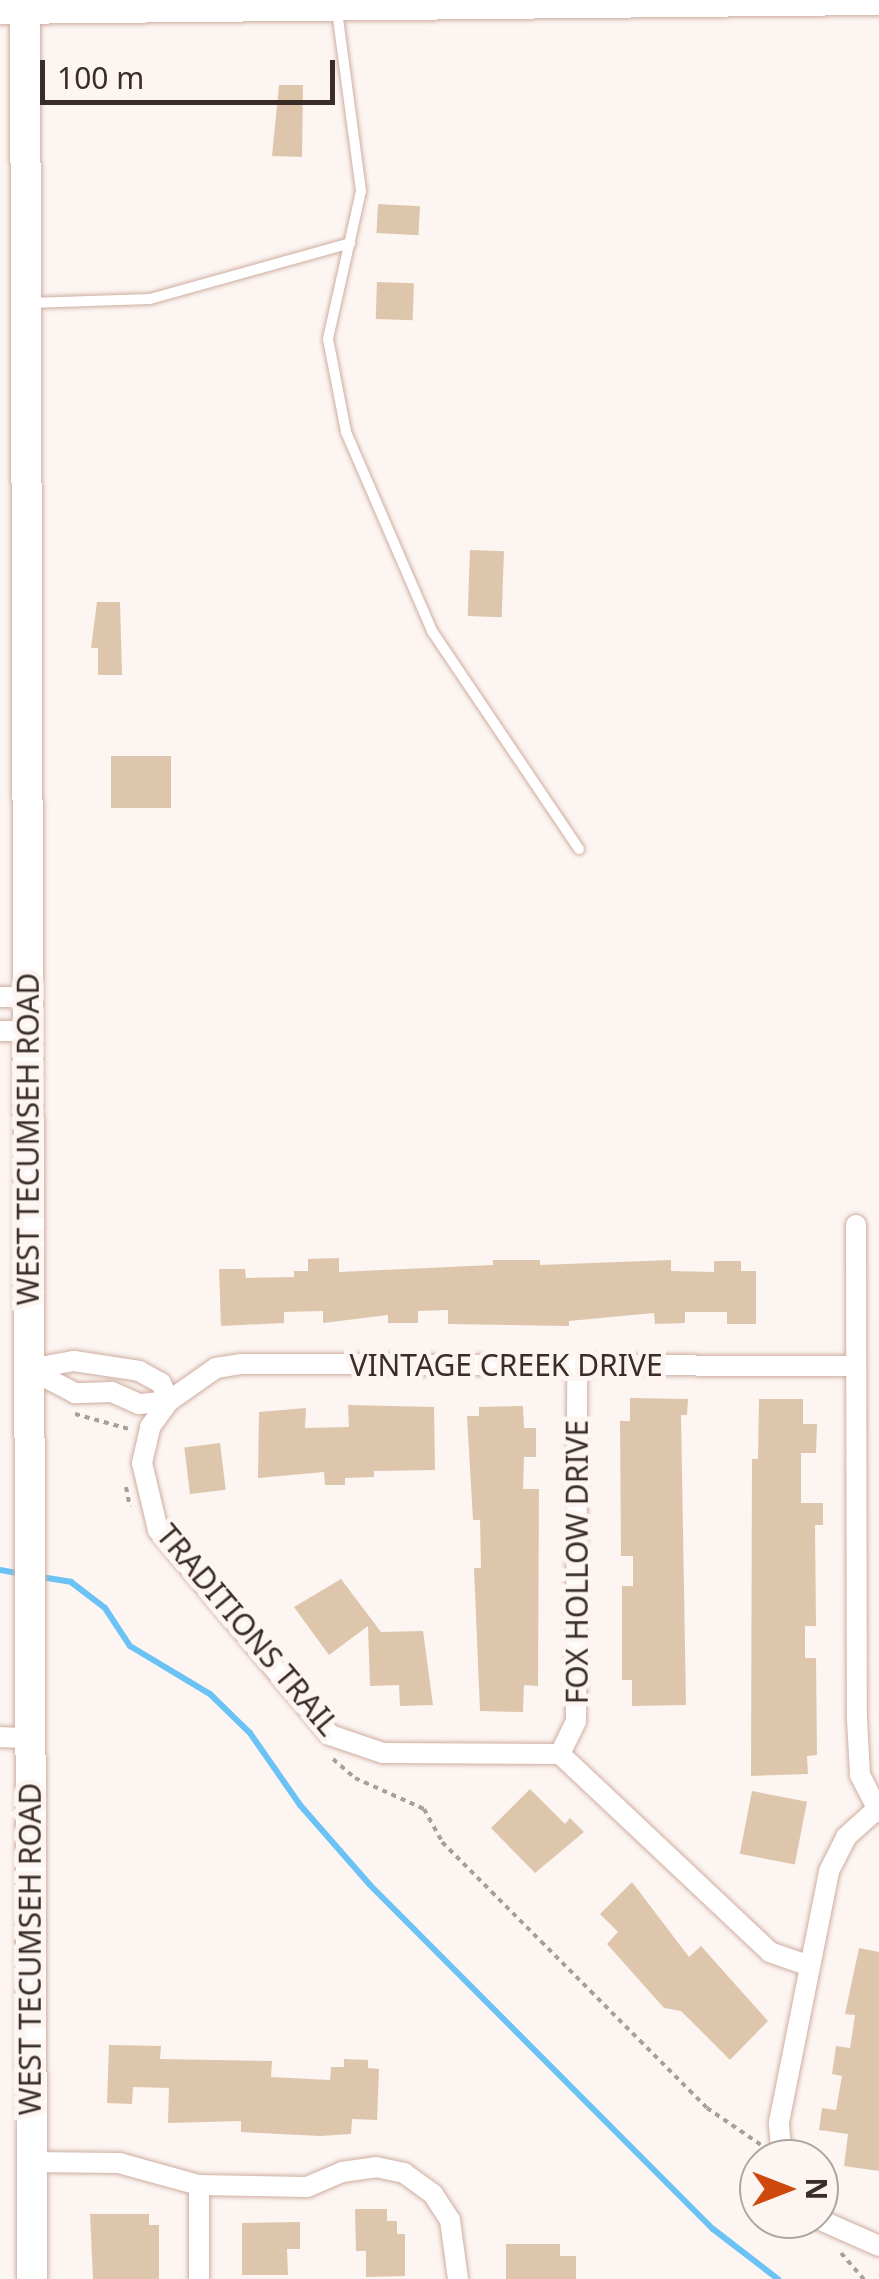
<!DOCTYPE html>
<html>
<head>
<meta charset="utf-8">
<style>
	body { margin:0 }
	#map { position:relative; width:879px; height:2279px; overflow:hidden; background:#fcf5f2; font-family:"Noto Sans",sans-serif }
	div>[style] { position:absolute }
	.stream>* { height:6px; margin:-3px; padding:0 3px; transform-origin:3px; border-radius:3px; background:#6bc2f5 }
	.building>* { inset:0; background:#dec6ad; transform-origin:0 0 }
	.path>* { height:4px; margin-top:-2px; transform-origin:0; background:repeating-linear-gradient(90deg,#a89f9a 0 5px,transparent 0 10px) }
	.roads { filter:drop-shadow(0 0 2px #cead9f) drop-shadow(0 0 2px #cead9f) }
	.service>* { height:10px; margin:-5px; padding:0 5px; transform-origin:5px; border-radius:5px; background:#fff }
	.minor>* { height:20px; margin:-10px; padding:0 10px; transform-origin:10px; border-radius:10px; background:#fff }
	.tertiary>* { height:25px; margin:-12.5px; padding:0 12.5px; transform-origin:12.5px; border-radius:12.5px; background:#fff }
	.primary>* { height:30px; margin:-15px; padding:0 15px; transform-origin:15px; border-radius:15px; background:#fff }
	span { translate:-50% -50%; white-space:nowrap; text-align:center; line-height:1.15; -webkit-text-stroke:10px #fcf5f2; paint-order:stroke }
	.street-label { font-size:30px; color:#3a2d27 }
	.north { position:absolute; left:739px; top:2139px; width:100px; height:100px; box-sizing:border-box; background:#fcf5f2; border:2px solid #aea5a1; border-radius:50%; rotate:90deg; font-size:28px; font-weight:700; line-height:40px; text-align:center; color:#3a2d27 }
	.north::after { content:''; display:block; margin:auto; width:35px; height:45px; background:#cf490d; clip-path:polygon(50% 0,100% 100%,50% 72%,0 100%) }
	.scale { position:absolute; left:40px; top:60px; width:295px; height:45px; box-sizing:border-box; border:5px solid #3a2d27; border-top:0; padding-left:12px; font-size:30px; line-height:35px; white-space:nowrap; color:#3a2d27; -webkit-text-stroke:8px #fcf5f2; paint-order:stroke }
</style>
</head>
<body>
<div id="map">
	<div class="stream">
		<div style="left:0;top:1570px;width:23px;rotate:10deg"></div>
		<div style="left:41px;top:1577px;width:30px;rotate:9deg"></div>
		<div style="left:71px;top:1582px;width:43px;rotate:37.4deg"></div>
		<div style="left:105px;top:1608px;width:45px;rotate:56.7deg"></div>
		<div style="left:130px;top:1646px;width:93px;rotate:31deg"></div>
		<div style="left:210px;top:1694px;width:56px;rotate:44.3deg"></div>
		<div style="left:250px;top:1733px;width:88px;rotate:55.2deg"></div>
		<div style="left:300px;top:1805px;width:106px;rotate:48.8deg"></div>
		<div style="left:370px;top:1885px;width:486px;rotate:45.1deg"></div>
		<div style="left:713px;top:2229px;width:82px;rotate:37.6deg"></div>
	</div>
	<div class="building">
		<div style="clip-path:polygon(279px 85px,303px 85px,302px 157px,272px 156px)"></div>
		<div style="left:378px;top:204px;width:42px;height:29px;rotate:3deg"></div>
		<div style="left:377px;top:282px;width:37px;height:37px;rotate:2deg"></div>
		<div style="left:470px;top:550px;width:34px;height:66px;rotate:2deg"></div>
		<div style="clip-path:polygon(97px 602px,120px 602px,122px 675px,98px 675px,98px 648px,91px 648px)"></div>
		<div style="left:111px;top:756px;width:60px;height:52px"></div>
		<div style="clip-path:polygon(339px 1258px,339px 1272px,493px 1265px,493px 1260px,540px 1260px,540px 1265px,671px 1260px,671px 1271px,714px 1272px,714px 1261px,741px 1261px,741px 1271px,756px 1271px,756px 1324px,727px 1324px,727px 1312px,685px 1312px,685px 1323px,655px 1324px,654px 1313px,569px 1321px,569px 1326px,448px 1324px,448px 1310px,418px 1311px,418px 1323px,388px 1323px,388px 1315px,323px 1323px,323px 1311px,284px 1312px,284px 1323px,221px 1326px,219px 1269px,245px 1269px,246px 1278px,294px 1277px,294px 1271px,308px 1271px,308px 1259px)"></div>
		<div style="clip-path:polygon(630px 1398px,688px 1399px,687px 1415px,681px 1415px,686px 1705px,632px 1706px,632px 1680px,622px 1680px,622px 1586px,633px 1586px,633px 1556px,621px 1556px,620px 1421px,630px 1421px)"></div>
		<div style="clip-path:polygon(759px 1399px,803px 1399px,803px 1424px,817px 1424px,816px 1453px,801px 1453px,801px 1503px,823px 1503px,823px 1525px,815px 1525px,816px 1626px,805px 1626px,805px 1658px,816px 1658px,817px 1755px,807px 1756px,808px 1774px,751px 1776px,752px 1459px,758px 1459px)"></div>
		<div style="clip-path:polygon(348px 1405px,434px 1407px,435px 1470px,374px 1471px,374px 1477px,345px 1478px,345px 1485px,325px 1485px,324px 1472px,258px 1478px,259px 1412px,306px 1408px,305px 1428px,349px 1427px)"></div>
		<div style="clip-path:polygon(523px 1406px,524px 1428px,536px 1428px,536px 1457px,524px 1457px,523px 1489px,539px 1489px,538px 1686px,524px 1685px,523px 1712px,480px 1711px,474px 1568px,481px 1568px,480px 1520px,473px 1520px,467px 1416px,479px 1416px,479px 1407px)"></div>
		<div style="left:220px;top:1443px;width:47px;height:36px;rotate:83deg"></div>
		<div style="clip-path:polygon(341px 1579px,381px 1632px,423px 1631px,433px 1705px,400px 1706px,399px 1685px,370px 1686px,368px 1626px,329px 1655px,294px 1607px)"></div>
		<div style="clip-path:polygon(530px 1789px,565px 1824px,570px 1818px,584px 1832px,535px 1873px,491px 1828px)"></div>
		<div style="left:752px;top:1791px;width:56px;height:64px;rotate:11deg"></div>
		<div style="clip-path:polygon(632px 1882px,689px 1957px,701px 1946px,768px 2021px,730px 2060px,681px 2011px,664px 2008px,607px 1944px,618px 1932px,600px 1914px)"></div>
		<div style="clip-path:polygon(859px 1948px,879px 1952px,879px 2171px,844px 2166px,848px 2134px,819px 2130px,822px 2108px,836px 2110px,842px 2076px,832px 2074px,836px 2046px,850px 2048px,855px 2015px,845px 2014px)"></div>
		<div style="clip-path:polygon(109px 2045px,161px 2046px,160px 2059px,272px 2061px,271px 2077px,330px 2080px,331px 2067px,344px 2067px,344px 2059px,368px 2060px,368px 2068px,379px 2069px,377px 2120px,352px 2119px,351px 2134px,320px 2136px,241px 2132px,241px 2121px,168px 2123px,169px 2088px,133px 2087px,132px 2104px,107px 2103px)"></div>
		<div style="clip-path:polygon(355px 2209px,387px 2209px,387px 2221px,397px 2221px,397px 2234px,405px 2234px,405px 2276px,366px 2277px,366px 2251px,356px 2251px)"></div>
		<div style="clip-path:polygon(90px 2214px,149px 2214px,149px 2225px,159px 2225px,159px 2279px,93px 2279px)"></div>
		<div style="clip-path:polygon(300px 2222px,300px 2249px,287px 2249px,288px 2275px,242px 2275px,242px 2223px)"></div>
		<div style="clip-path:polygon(506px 2244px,560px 2244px,560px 2256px,576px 2256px,576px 2279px,506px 2279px)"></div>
	</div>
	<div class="path">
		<div style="left:75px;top:1414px;width:56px;rotate:15.5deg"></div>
		<div style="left:126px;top:1487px;width:20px;rotate:79deg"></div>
		<div style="left:333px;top:1759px;width:29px;rotate:41deg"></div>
		<div style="left:355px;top:1778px;width:76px;rotate:24.2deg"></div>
		<div style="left:424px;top:1809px;width:38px;rotate:61deg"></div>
		<div style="left:442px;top:1842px;width:375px;rotate:45.1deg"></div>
		<div style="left:707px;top:2108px;width:65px;rotate:34.4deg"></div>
		<div style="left:841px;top:2253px;width:35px;rotate:49deg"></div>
	</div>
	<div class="roads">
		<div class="service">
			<div style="left:337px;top:11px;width:182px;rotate:82.4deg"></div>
			<div style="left:361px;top:191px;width:152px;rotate:102.6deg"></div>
			<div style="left:328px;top:339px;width:95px;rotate:79deg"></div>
			<div style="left:346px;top:432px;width:217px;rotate:66.6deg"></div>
			<div style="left:432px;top:631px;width:263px;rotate:56deg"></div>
			<div style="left:29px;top:303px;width:121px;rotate:-1.9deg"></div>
			<div style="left:150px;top:299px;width:208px;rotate:-15.6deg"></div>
		</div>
		<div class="minor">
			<div style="left:0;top:997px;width:28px"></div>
			<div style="left:0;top:1031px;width:28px"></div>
			<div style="left:856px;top:1225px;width:494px;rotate:89.9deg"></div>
			<div style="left:857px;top:1719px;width:56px;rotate:86.9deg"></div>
			<div style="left:860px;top:1775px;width:42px;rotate:62.8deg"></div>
			<div style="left:74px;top:1361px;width:66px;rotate:8.7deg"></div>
			<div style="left:139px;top:1371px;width:25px;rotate:29deg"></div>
			<div style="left:161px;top:1383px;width:20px;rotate:66deg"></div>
			<div style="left:169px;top:1401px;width:30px;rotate:174deg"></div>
			<div style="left:139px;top:1404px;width:30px;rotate:-156deg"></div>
			<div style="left:112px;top:1392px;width:37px;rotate:178deg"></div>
			<div style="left:75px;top:1393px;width:52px;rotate:-152.4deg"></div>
			<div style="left:29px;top:1369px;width:46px;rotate:-10.1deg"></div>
			<div style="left:0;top:1737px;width:30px;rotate:2deg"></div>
			<div style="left:560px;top:1754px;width:37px;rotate:-64deg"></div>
			<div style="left:576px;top:1721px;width:355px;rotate:-89.8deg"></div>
			<div style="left:807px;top:1965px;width:39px;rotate:-161deg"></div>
			<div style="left:770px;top:1952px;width:289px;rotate:-136.7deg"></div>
			<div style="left:560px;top:1754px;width:177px;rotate:-179.7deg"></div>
			<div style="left:383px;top:1753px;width:56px;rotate:-161.2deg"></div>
			<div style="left:330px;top:1735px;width:268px;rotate:-130deg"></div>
			<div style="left:158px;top:1530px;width:69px;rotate:-103.4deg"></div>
			<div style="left:142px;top:1463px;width:37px;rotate:-77deg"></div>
			<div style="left:150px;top:1427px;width:32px;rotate:-54deg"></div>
			<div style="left:169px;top:1401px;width:57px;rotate:-35.1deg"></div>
			<div style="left:216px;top:1368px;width:26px;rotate:-9deg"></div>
			<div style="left:242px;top:1364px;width:612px;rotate:0.19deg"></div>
			<div style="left:782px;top:2159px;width:37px;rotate:-95deg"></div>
			<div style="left:779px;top:2122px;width:256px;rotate:-78.7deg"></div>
			<div style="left:829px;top:1871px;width:38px;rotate:-63deg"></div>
			<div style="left:846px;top:1837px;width:40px;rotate:-42deg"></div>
			<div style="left:31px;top:2162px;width:88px;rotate:0.7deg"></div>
			<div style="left:119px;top:2163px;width:83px;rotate:15.4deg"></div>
			<div style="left:199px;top:2185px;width:108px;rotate:1.1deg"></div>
			<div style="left:307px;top:2187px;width:38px;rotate:-23deg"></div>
			<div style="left:342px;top:2172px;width:34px;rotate:-8deg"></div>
			<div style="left:376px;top:2167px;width:29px;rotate:12deg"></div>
			<div style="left:404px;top:2173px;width:36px;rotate:36deg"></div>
			<div style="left:433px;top:2194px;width:31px;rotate:57deg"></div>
			<div style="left:450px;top:2220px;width:60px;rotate:82.3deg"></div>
			<div style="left:818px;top:2219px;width:67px;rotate:23.9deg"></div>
			<div style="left:199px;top:2279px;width:94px;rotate:-90deg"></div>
		</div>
		<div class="tertiary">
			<div style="left:0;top:11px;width:879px;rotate:-0.59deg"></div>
		</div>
		<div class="primary">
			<div style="left:25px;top:0;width:2279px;rotate:89.82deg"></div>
		</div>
	</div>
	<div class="street-label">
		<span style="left:28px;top:1139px;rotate:-90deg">WEST TECUMSEH ROAD</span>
		<span style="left:506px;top:1365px">VINTAGE CREEK DRIVE</span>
		<span style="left:577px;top:1562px;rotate:-90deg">FOX HOLLOW DRIVE</span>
		<span style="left:248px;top:1630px;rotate:50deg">TRADITIONS TRAIL</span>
		<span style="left:30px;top:1949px;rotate:-90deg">WEST TECUMSEH ROAD</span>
	</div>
	<div class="north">N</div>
	<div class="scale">100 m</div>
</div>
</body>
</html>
